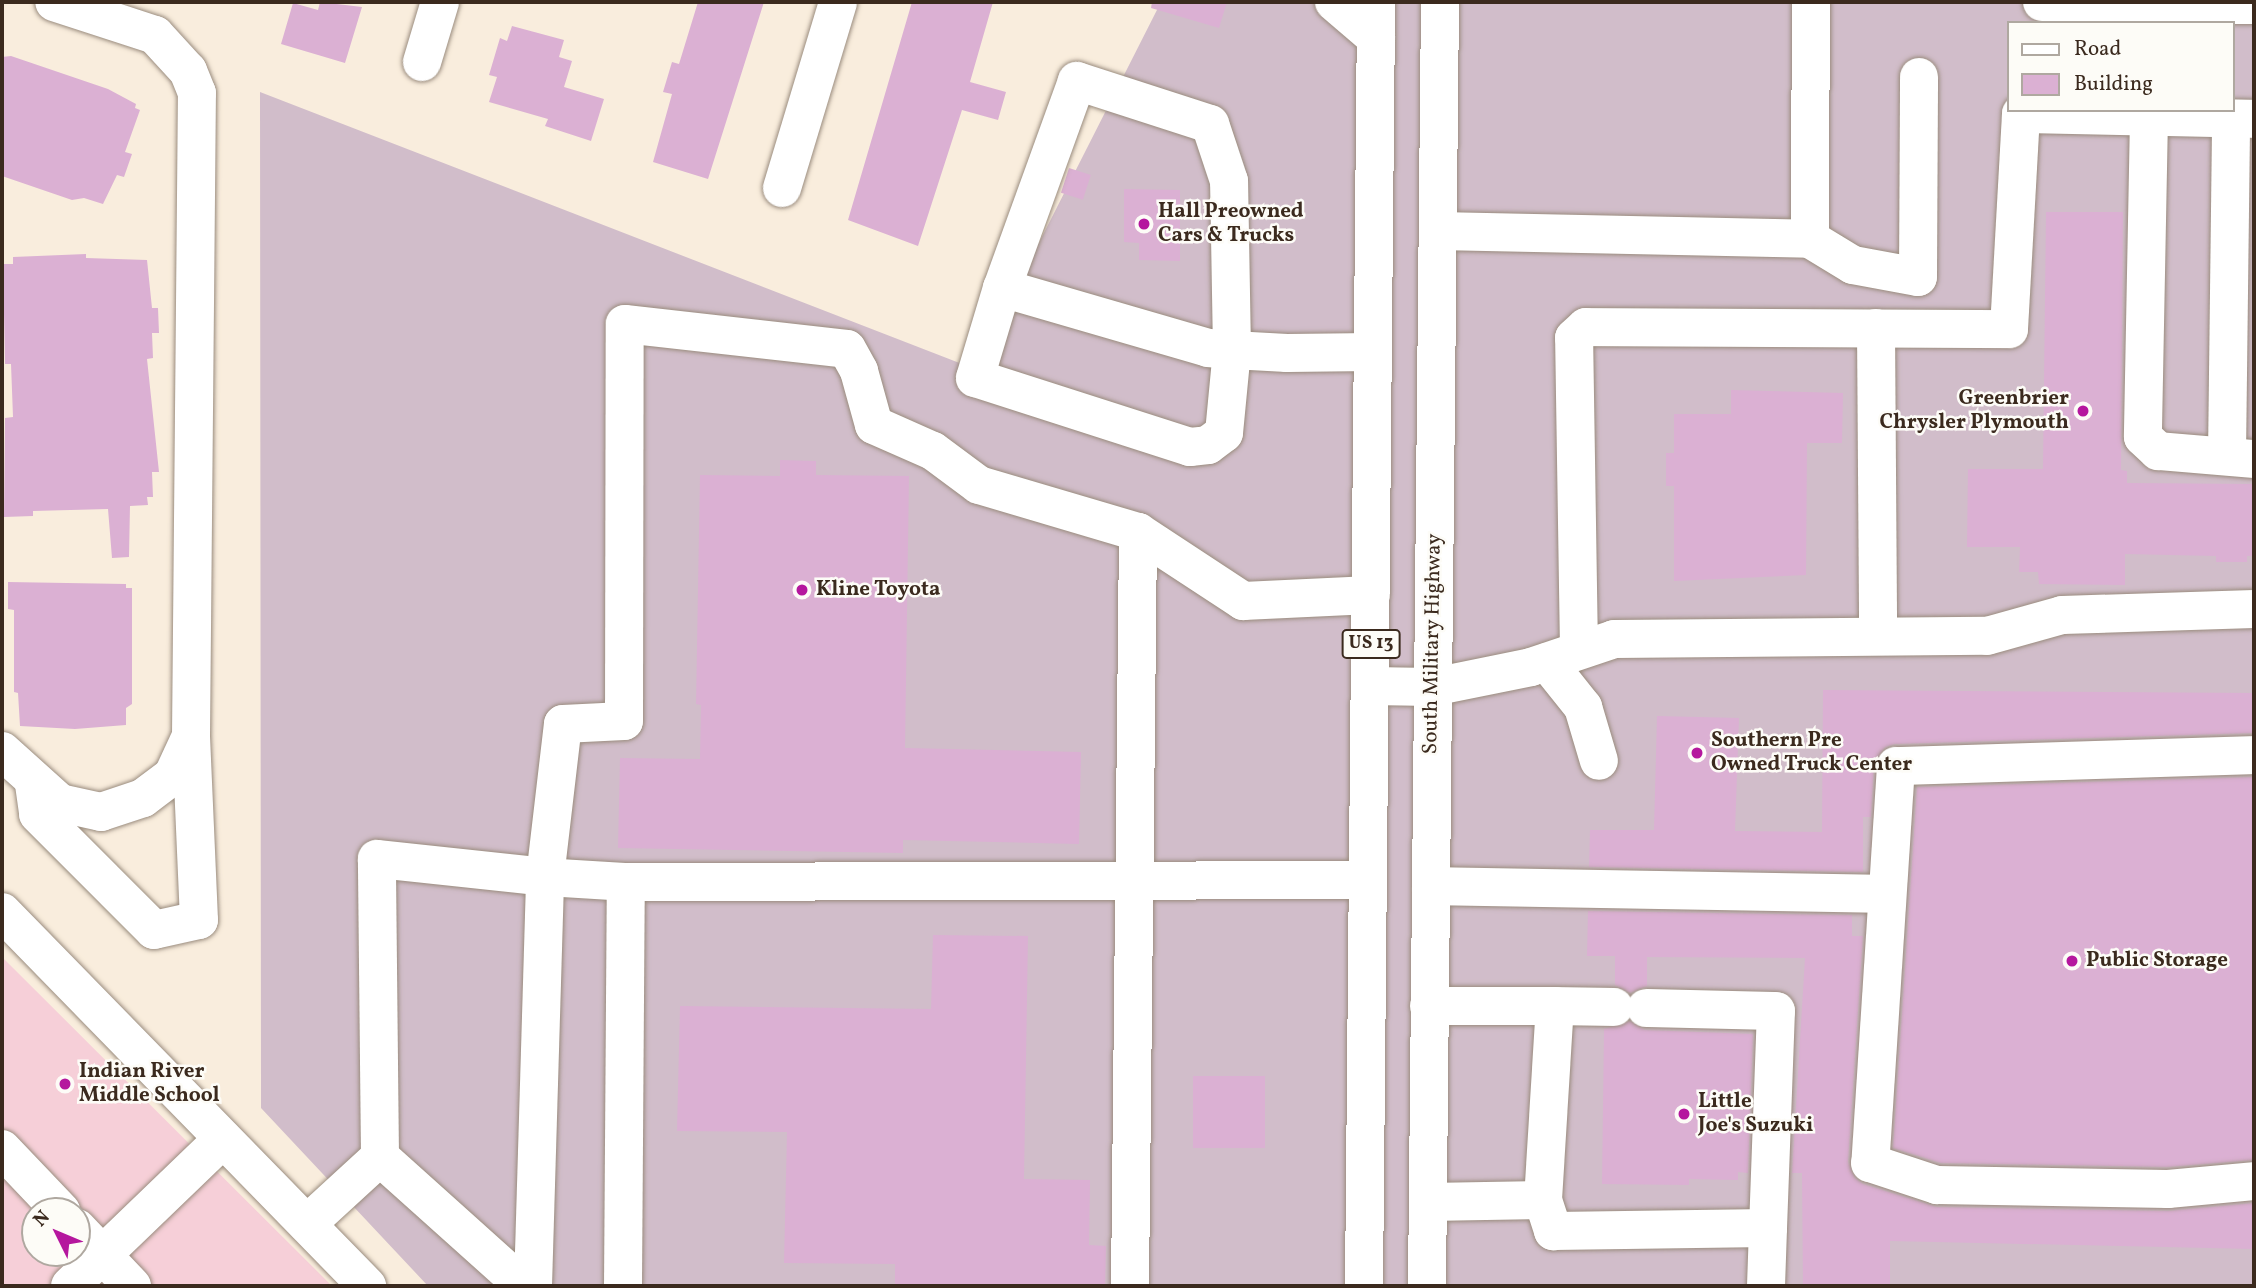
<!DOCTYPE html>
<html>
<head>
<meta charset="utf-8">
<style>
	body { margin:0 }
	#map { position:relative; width:2256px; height:1288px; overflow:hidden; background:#f9eddd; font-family:Vollkorn,serif }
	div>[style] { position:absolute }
	.built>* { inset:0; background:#f6cfd8 }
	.industrial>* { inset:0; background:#d1bdca }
	.building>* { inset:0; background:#dbb0d3; transform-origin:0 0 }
	.roads { filter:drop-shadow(0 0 2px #9a8c7e) drop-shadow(0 0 2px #9a8c7e) }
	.minor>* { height:38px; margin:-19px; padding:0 19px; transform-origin:19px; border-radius:19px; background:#fff }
	.major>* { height:38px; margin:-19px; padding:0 19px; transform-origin:19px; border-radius:19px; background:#fff }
	.dots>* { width:19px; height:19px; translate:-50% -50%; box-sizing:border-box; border:4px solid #fdfcf7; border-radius:50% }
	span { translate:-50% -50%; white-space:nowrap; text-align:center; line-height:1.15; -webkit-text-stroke:5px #fdfcf7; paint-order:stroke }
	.shield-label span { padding:2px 5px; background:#fdfcf7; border:2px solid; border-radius:5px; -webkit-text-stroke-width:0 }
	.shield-label { font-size:19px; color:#3b2a1e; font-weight:700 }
	.poi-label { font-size:21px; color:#3b2a1e; font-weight:700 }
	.left { translate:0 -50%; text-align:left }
	.right { translate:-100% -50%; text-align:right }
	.street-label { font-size:21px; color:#3b2a1e }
	.frame { position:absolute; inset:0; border:4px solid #3b2a1e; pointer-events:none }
	.legend { position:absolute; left:2007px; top:21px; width:228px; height:91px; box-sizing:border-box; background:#fdfcf7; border:2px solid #afa8a0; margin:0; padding:9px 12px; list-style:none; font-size:21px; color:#3b2a1e }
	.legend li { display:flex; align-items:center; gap:14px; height:35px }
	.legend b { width:35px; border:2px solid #afa8a0 }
	.north { position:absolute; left:21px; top:1197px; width:70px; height:70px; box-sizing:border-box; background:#fdfcf7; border:2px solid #afa8a0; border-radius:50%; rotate:313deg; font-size:19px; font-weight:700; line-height:28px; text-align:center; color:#3b2a1e }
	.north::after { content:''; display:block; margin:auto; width:24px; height:32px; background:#b5179e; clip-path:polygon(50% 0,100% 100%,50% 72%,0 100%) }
</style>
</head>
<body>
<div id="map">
	<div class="built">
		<div style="clip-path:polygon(evenodd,2px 957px,332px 1286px,2px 1286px,2px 957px,35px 1211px,77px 1211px,77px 1253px,35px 1253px,35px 1211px)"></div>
	</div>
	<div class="industrial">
		<div style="clip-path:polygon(evenodd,1161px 2px,2254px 2px,2254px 1286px,428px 1286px,261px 1108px,260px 92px,975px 369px,1161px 2px,2009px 23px,2233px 23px,2233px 110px,2009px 110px,2009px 23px)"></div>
	</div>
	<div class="building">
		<div style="clip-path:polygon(320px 2px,362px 7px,345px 63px,281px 44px,293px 3px,318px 10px)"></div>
		<div style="clip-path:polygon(698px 2px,764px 2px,708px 179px,653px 162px,672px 94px,663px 92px,672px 62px,679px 64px)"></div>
		<div style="clip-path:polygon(912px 2px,993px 2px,970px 82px,1006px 92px,998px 120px,962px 110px,918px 246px,848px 220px)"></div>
		<div style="clip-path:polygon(1152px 2px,1227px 2px,1219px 28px,1151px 8px)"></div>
		<div style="clip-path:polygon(512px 26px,564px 40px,559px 57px,572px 61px,564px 87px,604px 99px,591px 141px,545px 126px,548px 119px,489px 102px,497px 77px,489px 75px,500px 38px,507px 41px)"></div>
		<div style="clip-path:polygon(11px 56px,108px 89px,136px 104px,135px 108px,140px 110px,125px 152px,132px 154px,124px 177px,117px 175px,103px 204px,84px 198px,72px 200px,2px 176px,2px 57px)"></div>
		<div style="left:1069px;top:168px;width:23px;height:26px;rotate:18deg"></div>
		<div style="clip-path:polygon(1124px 189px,1180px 190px,1180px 261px,1139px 260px,1139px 243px,1124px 242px)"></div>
		<div style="clip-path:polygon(2046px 212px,2123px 212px,2121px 470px,2127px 471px,2127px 483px,2254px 484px,2254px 556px,2247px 556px,2247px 562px,2216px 562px,2216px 556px,2125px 554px,2125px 585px,2039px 584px,2038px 572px,2019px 572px,2020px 547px,1967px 547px,1968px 469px,2043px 469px)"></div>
		<div style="clip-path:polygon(86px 254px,86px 258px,147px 260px,152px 308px,158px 308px,159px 333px,152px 333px,153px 358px,147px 359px,159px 472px,152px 472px,153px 497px,147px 497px,148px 505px,130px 506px,129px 557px,112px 558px,108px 509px,33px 511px,33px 516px,4px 517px,5px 418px,13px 417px,11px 364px,5px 364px,3px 264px,13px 264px,13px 257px)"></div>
		<div style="clip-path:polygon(1731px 390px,1843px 393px,1842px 443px,1807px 443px,1806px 575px,1674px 581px,1674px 486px,1666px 486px,1666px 453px,1674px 453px,1674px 414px,1731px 414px)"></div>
		<div style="clip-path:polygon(780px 460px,816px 461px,816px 475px,909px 476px,905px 748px,1081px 752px,1079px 844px,903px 840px,903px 853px,618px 848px,620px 758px,700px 759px,701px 705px,696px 704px,700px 475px,780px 476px)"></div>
		<div style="clip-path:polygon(8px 582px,126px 584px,126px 588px,132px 588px,132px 704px,126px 708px,126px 725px,75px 729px,20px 726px,18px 693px,14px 692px,14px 610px,8px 609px)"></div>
		<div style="clip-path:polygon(1823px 690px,2254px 693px,2254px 733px,1895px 744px,1885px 747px,1874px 764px,1871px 817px,1863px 817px,1863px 872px,1589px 867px,1590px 830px,1654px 830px,1657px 716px,1739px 718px,1735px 831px,1822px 832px)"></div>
		<div style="clip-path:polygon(2254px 777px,2254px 1160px,2167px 1167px,1941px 1163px,1893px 1148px,1917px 787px)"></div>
		<div style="clip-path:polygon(1588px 911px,1852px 915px,1852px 936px,1863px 936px,1848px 1162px,1855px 1178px,1863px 1184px,1937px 1207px,2168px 1211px,2254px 1203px,2254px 1249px,1890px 1241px,1890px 1286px,1803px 1286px,1802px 1173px,1792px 1173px,1805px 958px,1647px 957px,1647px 986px,1630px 993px,1615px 985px,1615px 956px,1587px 956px)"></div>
		<div style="clip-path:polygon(933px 935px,1028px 936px,1024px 1179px,1090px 1180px,1089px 1245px,1106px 1246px,1105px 1286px,895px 1286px,895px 1264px,784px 1263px,787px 1132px,677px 1131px,680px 1006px,931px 1009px)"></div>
		<div style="clip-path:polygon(1630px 1021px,1645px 1030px,1753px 1034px,1748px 1173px,1738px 1172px,1738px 1180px,1689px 1179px,1689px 1185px,1602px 1184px,1604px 1029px)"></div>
		<div style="left:1193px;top:1076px;width:72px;height:72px"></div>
	</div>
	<div class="roads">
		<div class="minor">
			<div style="left:1334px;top:2px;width:55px;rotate:40.6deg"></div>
			<div style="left:2042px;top:2px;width:212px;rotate:0.8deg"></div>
			<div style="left:422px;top:62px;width:63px;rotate:-73.3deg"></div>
			<div style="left:2149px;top:117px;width:320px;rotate:91.1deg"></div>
			<div style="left:2143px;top:437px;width:21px;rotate:43deg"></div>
			<div style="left:2158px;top:451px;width:96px;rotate:4.8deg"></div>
			<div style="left:782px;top:188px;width:194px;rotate:-73.2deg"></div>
			<div style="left:1438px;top:231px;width:372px;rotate:1.2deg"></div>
			<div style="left:1810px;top:239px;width:50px;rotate:31.2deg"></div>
			<div style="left:1853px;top:265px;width:66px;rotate:10.5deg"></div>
			<div style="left:1918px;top:277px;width:200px;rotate:-89.7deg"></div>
			<div style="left:1810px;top:239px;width:237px;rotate:-89.8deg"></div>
			<div style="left:1002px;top:288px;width:94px;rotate:106.7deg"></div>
			<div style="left:975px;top:378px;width:226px;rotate:17.8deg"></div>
			<div style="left:1190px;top:447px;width:18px;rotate:-6deg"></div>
			<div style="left:1208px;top:445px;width:20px;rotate:-37deg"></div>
			<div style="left:1224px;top:433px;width:83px;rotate:-84.5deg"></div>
			<div style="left:1232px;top:350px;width:169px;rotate:-91deg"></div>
			<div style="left:1229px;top:181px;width:60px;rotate:-108.4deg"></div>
			<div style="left:1210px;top:124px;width:140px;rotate:-162.1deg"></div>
			<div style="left:1077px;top:81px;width:220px;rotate:109.9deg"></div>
			<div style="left:1002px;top:288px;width:215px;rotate:16.2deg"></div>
			<div style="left:1208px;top:348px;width:24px;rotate:5deg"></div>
			<div style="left:1232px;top:350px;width:55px;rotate:3.1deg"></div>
			<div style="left:1287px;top:353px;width:86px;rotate:-0.7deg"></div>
			<div style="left:1876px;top:328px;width:307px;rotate:89.6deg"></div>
			<div style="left:2227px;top:456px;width:337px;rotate:-89.3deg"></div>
			<div style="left:1579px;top:650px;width:312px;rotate:-90.9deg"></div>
			<div style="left:1574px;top:338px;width:16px;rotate:-43deg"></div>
			<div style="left:1586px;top:327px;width:423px;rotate:0.3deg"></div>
			<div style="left:2009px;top:329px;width:215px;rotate:-86.8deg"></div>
			<div style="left:2021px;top:114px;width:233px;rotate:1.2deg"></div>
			<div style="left:1547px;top:662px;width:58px;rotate:51.3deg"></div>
			<div style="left:1583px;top:707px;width:56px;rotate:73.5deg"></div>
			<div style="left:1370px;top:686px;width:63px;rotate:0.9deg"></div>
			<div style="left:1433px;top:687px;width:100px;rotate:-11.5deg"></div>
			<div style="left:1531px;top:667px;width:88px;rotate:-18.6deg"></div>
			<div style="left:1614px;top:639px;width:373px;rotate:-0.5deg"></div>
			<div style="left:1987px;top:636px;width:78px;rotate:-15.6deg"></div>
			<div style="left:2062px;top:615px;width:192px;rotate:-1.8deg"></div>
			<div style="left:2px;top:751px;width:78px;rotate:41.9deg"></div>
			<div style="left:60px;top:803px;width:42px;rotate:12.4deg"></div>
			<div style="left:101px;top:812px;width:44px;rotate:-18.4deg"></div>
			<div style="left:143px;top:798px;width:38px;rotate:-37deg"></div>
			<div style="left:173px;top:775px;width:43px;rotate:-65.2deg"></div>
			<div style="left:191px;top:736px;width:643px;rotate:-89.47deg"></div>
			<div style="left:197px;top:93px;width:24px;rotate:-112deg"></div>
			<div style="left:188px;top:71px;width:49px;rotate:-132.5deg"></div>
			<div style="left:155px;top:35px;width:106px;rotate:-161.9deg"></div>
			<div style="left:2254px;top:755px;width:358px;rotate:178.2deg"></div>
			<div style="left:1896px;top:766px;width:398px;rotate:93.7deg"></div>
			<div style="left:1870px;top:1163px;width:71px;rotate:18.2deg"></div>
			<div style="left:1937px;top:1185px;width:231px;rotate:1deg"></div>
			<div style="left:2168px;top:1189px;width:86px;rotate:-5.3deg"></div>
			<div style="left:34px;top:784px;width:30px;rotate:82deg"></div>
			<div style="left:38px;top:814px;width:164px;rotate:45deg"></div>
			<div style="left:154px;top:930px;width:46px;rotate:-12.5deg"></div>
			<div style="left:199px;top:920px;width:182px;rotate:-92.5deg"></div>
			<div style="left:1431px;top:886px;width:456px;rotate:1deg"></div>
			<div style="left:2px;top:912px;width:523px;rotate:45.7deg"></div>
			<div style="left:1555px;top:1006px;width:59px;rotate:1deg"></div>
			<div style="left:2px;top:1149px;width:86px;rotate:46.4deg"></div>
			<div style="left:380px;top:1157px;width:193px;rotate:41.9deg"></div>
			<div style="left:1543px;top:1200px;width:33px;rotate:72deg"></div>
			<div style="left:1553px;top:1231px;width:215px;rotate:-0.8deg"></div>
			<div style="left:1768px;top:1228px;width:217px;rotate:-87.9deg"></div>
			<div style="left:1776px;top:1011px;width:130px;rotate:-178.7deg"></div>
			<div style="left:1428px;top:1202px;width:115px;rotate:-1deg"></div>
			<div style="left:1543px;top:1200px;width:194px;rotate:-86.5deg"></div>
			<div style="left:1555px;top:1006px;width:126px;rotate:180deg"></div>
			<div style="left:307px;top:1224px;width:99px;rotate:-42.5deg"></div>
			<div style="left:380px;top:1157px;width:298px;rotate:-90.6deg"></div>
			<div style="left:377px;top:859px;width:169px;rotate:6.1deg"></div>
			<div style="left:545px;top:877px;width:154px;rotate:-83.3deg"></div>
			<div style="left:563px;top:724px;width:61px;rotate:-2.8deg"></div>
			<div style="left:624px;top:721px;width:397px;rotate:-89.9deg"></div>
			<div style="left:625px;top:324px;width:223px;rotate:6.4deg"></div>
			<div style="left:847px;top:349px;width:25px;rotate:61deg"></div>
			<div style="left:859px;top:371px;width:56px;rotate:74.5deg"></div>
			<div style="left:874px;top:425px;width:64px;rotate:23.8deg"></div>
			<div style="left:933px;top:451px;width:57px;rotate:36.5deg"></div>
			<div style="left:979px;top:485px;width:166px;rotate:16.5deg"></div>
			<div style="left:1138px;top:532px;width:126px;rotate:33.3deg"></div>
			<div style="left:1243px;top:601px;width:128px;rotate:-2.7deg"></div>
			<div style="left:77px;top:1228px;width:80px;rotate:46.5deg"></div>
			<div style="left:70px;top:1286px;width:212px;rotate:-43.9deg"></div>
			<div style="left:533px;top:1286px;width:409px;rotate:-88.3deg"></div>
			<div style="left:545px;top:877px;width:81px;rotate:3.5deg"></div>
			<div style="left:623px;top:1286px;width:404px;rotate:-89.6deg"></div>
			<div style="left:626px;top:882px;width:742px;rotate:-0.15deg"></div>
			<div style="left:1130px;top:1286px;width:754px;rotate:-89.39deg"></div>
			<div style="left:1766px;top:1286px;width:58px;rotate:-88deg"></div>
		</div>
		<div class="major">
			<div style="left:1364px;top:1286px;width:1284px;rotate:-89.46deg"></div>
			<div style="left:1427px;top:1286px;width:1284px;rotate:-89.42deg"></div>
		</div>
	</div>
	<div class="dots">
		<div style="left:1144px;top:224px;background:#b5179e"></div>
		<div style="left:2083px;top:411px;background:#b5179e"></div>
		<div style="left:802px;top:590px;background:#b5179e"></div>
		<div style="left:1697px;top:753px;background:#b5179e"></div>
		<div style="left:2072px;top:961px;background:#b5179e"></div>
		<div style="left:65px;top:1084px;background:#b5179e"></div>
		<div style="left:1684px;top:1114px;background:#b5179e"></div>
	</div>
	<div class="shield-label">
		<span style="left:1371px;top:644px">US 13</span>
	</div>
	<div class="poi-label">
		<span class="left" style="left:1158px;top:224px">Hall Preowned<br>Cars &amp; Trucks</span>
		<span class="right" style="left:2069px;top:411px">Greenbrier<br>Chrysler Plymouth</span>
		<span class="left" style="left:816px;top:590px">Kline Toyota</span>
		<span class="left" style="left:1711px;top:753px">Southern Pre<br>Owned Truck Center</span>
		<span class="left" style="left:2086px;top:961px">Public Storage</span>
		<span class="left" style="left:79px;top:1084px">Indian River<br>Middle School</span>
		<span class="left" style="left:1698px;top:1114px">Little<br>Joe's Suzuki</span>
	</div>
	<div class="street-label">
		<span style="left:1433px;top:644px;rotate:-89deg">South Military Highway</span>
	</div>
	<div class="frame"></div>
	<ul class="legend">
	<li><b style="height:9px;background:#fff"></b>Road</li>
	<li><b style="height:19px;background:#dbb0d3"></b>Building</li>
	</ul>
	<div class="north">N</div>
</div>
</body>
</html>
